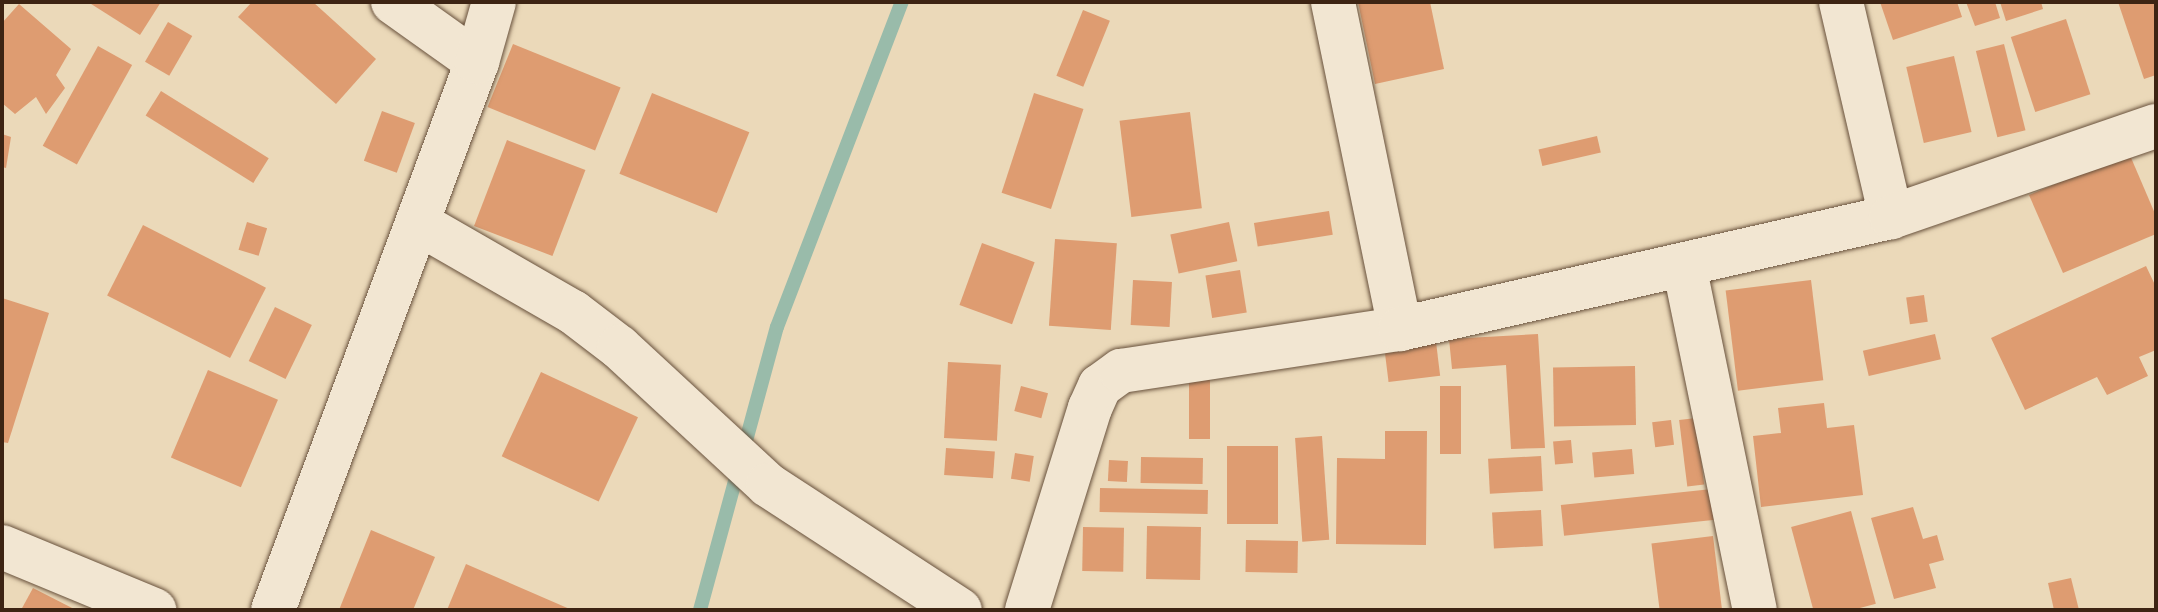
<!DOCTYPE html>
<html>
<head>
<meta charset="utf-8">
<style>
	body { margin:0 }
	#map { position:relative; width:2158px; height:612px; overflow:hidden; background:#ebd9b9; font-family:"EB Garamond",serif }
	div>[style] { position:absolute }
	.stream>* { height:14px; margin:-7px; padding:0 7px; transform-origin:7px; border-radius:7px; background:#9ba }
	.building>* { inset:0; background:#de9c71; transform-origin:0 0 }
	.roads { filter:drop-shadow(0 0 2px #68513c) drop-shadow(0 0 2px #68513c) }
	.minor>* { height:44px; margin:-22px; padding:0 22px; transform-origin:22px; border-radius:22px; background:#f2e6d2 }
	span { translate:-50% -50%; white-space:nowrap; text-align:center; line-height:1.15; -webkit-text-stroke:6px #f2e6d2; paint-order:stroke }
	.frame { position:absolute; inset:0; border:4px solid #3d2413; pointer-events:none }
</style>
</head>
<body>
<div id="map">
	<div class="stream">
		<div style="left:700px;top:610px;width:293px;rotate:-74.8deg"></div>
		<div style="left:777px;top:327px;width:348px;rotate:-69deg"></div>
	</div>
	<div class="building">
		<div style="clip-path:polygon(88px 2px,161px 2px,140px 35px)"></div>
		<div style="clip-path:polygon(252px 2px,313px 2px,376px 59px,336px 104px,238px 17px)"></div>
		<div style="clip-path:polygon(1358px 2px,1430px 2px,1444px 69px,1375px 84px)"></div>
		<div style="clip-path:polygon(1880px 2px,1957px 2px,1962px 17px,1893px 40px)"></div>
		<div style="clip-path:polygon(1966px 2px,1995px 2px,2000px 18px,1975px 26px)"></div>
		<div style="clip-path:polygon(2000px 2px,2041px 2px,2043px 9px,2006px 21px)"></div>
		<div style="clip-path:polygon(2118px 2px,2156px 2px,2156px 75px,2144px 79px)"></div>
		<div style="clip-path:polygon(19px 4px,71px 49px,56px 75px,65px 88px,46px 114px,36px 97px,15px 114px,2px 103px,2px 23px)"></div>
		<div style="left:1083px;top:10px;width:29px;height:71px;rotate:22deg"></div>
		<div style="left:2066px;top:19px;width:79px;height:58px;rotate:72deg"></div>
		<div style="left:168px;top:22px;width:28px;height:46px;rotate:30deg"></div>
		<div style="left:513px;top:44px;width:116px;height:68px;rotate:22deg"></div>
		<div style="left:2004px;top:44px;width:89px;height:29px;rotate:76deg"></div>
		<div style="left:98px;top:46px;width:39px;height:114px;rotate:29deg"></div>
		<div style="left:1954px;top:56px;width:78px;height:49px;rotate:77deg"></div>
		<div style="left:161px;top:91px;width:127px;height:29px;rotate:32deg"></div>
		<div style="left:652px;top:93px;width:105px;height:87px;rotate:22deg"></div>
		<div style="left:1034px;top:93px;width:52px;height:105px;rotate:18deg"></div>
		<div style="left:382px;top:111px;width:35px;height:53px;rotate:20deg"></div>
		<div style="left:1190px;top:112px;width:97px;height:71px;rotate:83deg"></div>
		<div style="clip-path:polygon(2px 134px,11px 137px,6px 168px,2px 167px)"></div>
		<div style="left:1597px;top:136px;width:17px;height:60px;rotate:77deg"></div>
		<div style="left:507px;top:140px;width:84px;height:92px;rotate:21deg"></div>
		<div style="clip-path:polygon(2129px 153px,2156px 216px,2156px 234px,2063px 273px,2029px 195px)"></div>
		<div style="left:1329px;top:211px;width:24px;height:76px;rotate:81deg"></div>
		<div style="left:247px;top:222px;width:21px;height:29px;rotate:17deg"></div>
		<div style="left:1229px;top:222px;width:40px;height:60px;rotate:78deg"></div>
		<div style="left:143px;top:225px;width:138px;height:79px;rotate:27deg"></div>
		<div style="left:1055px;top:239px;width:62px;height:87px;rotate:4deg"></div>
		<div style="left:982px;top:243px;width:56px;height:66px;rotate:20deg"></div>
		<div style="clip-path:polygon(2146px 266px,2156px 287px,2156px 350px,2139px 357px,2148px 376px,2107px 395px,2097px 377px,2025px 410px,1991px 338px)"></div>
		<div style="left:1240px;top:270px;width:43px;height:35px;rotate:81deg"></div>
		<div style="left:1133px;top:280px;width:39px;height:45px;rotate:3deg"></div>
		<div style="left:1811px;top:280px;width:101px;height:86px;rotate:83deg"></div>
		<div style="left:1924px;top:295px;width:27px;height:18px;rotate:82deg"></div>
		<div style="clip-path:polygon(2px 298px,49px 313px,8px 443px,2px 442px)"></div>
		<div style="left:275px;top:307px;width:41px;height:60px;rotate:26deg"></div>
		<div style="clip-path:polygon(1538px 334px,1545px 448px,1511px 449px,1506px 365px,1452px 369px,1449px 339px)"></div>
		<div style="left:1935px;top:334px;width:26px;height:74px;rotate:77deg"></div>
		<div style="left:1436px;top:342px;width:34px;height:52px;rotate:83deg"></div>
		<div style="left:948px;top:362px;width:53px;height:76px;rotate:3deg"></div>
		<div style="left:1635px;top:366px;width:59px;height:82px;rotate:89deg"></div>
		<div style="left:208px;top:370px;width:76px;height:95px;rotate:23deg"></div>
		<div style="left:541px;top:372px;width:107px;height:93px;rotate:25deg"></div>
		<div style="left:1189px;top:376px;width:21px;height:63px"></div>
		<div style="left:1021px;top:386px;width:28px;height:26px;rotate:15deg"></div>
		<div style="left:1440px;top:386px;width:21px;height:68px"></div>
		<div style="clip-path:polygon(1824px 403px,1827px 428px,1854px 425px,1863px 495px,1761px 507px,1753px 436px,1781px 433px,1778px 408px)"></div>
		<div style="left:1696px;top:418px;width:67px;height:17px;rotate:83deg"></div>
		<div style="left:1671px;top:420px;width:25px;height:19px;rotate:83deg"></div>
		<div style="clip-path:polygon(1385px 431px,1427px 431px,1426px 545px,1336px 544px,1337px 458px,1385px 459px)"></div>
		<div style="left:1322px;top:436px;width:104px;height:27px;rotate:86deg"></div>
		<div style="left:1571px;top:440px;width:23px;height:18px;rotate:85deg"></div>
		<div style="left:1227px;top:446px;width:51px;height:78px"></div>
		<div style="left:946px;top:448px;width:49px;height:27px;rotate:4deg"></div>
		<div style="left:1632px;top:449px;width:25px;height:40px;rotate:85deg"></div>
		<div style="left:1015px;top:453px;width:19px;height:26px;rotate:9deg"></div>
		<div style="left:1541px;top:456px;width:35px;height:53px;rotate:87deg"></div>
		<div style="left:1141px;top:457px;width:62px;height:26px;rotate:1deg"></div>
		<div style="left:1109px;top:460px;width:19px;height:21px;rotate:3deg"></div>
		<div style="left:1100px;top:488px;width:108px;height:24px;rotate:1deg"></div>
		<div style="left:1712px;top:489px;width:31px;height:152px;rotate:84deg"></div>
		<div style="clip-path:polygon(1913px 507px,1923px 539px,1937px 535px,1944px 560px,1929px 564px,1936px 588px,1894px 599px,1871px 518px)"></div>
		<div style="left:1541px;top:510px;width:36px;height:49px;rotate:87deg"></div>
		<div style="left:1851px;top:511px;width:96px;height:62px;rotate:75deg"></div>
		<div style="left:1147px;top:526px;width:54px;height:53px;rotate:1deg"></div>
		<div style="left:1083px;top:527px;width:41px;height:44px;rotate:1deg"></div>
		<div style="clip-path:polygon(371px 530px,435px 557px,413px 610px,339px 610px)"></div>
		<div style="left:1713px;top:536px;width:75px;height:62px;rotate:83deg"></div>
		<div style="left:1246px;top:540px;width:52px;height:32px;rotate:1deg"></div>
		<div style="clip-path:polygon(466px 564px,572px 610px,447px 610px)"></div>
		<div style="clip-path:polygon(2071px 578px,2079px 610px,2054px 610px,2048px 583px)"></div>
		<div style="clip-path:polygon(33px 588px,76px 610px,21px 610px)"></div>
	</div>
	<div class="roads">
		<div class="minor">
			<div style="left:393px;top:2px;width:103px;rotate:35.5deg"></div>
			<div style="left:1333px;top:2px;width:334px;rotate:78.4deg"></div>
			<div style="left:1841px;top:2px;width:221px;rotate:76.9deg"></div>
			<div style="left:418px;top:223px;width:179px;rotate:29.9deg"></div>
			<div style="left:573px;top:312px;width:58px;rotate:37.3deg"></div>
			<div style="left:619px;top:347px;width:203px;rotate:42.8deg"></div>
			<div style="left:768px;top:485px;width:229px;rotate:33.1deg"></div>
			<div style="left:1684px;top:265px;width:352px;rotate:78.4deg"></div>
			<div style="left:2px;top:547px;width:165px;rotate:22.5deg"></div>
			<div style="left:273px;top:610px;width:585px;rotate:-69.58deg"></div>
			<div style="left:477px;top:62px;width:62px;rotate:-74.2deg"></div>
			<div style="left:1027px;top:610px;width:212px;rotate:-72.7deg"></div>
			<div style="left:1090px;top:408px;width:24px;rotate:-66deg"></div>
			<div style="left:1100px;top:386px;width:26px;rotate:-36deg"></div>
			<div style="left:1121px;top:371px;width:282px;rotate:-8.6deg"></div>
			<div style="left:1400px;top:329px;width:504px;rotate:-12.85deg"></div>
			<div style="left:1891px;top:217px;width:280px;rotate:-19deg"></div>
		</div>
	</div>
	<div class="frame"></div>
</div>
</body>
</html>
